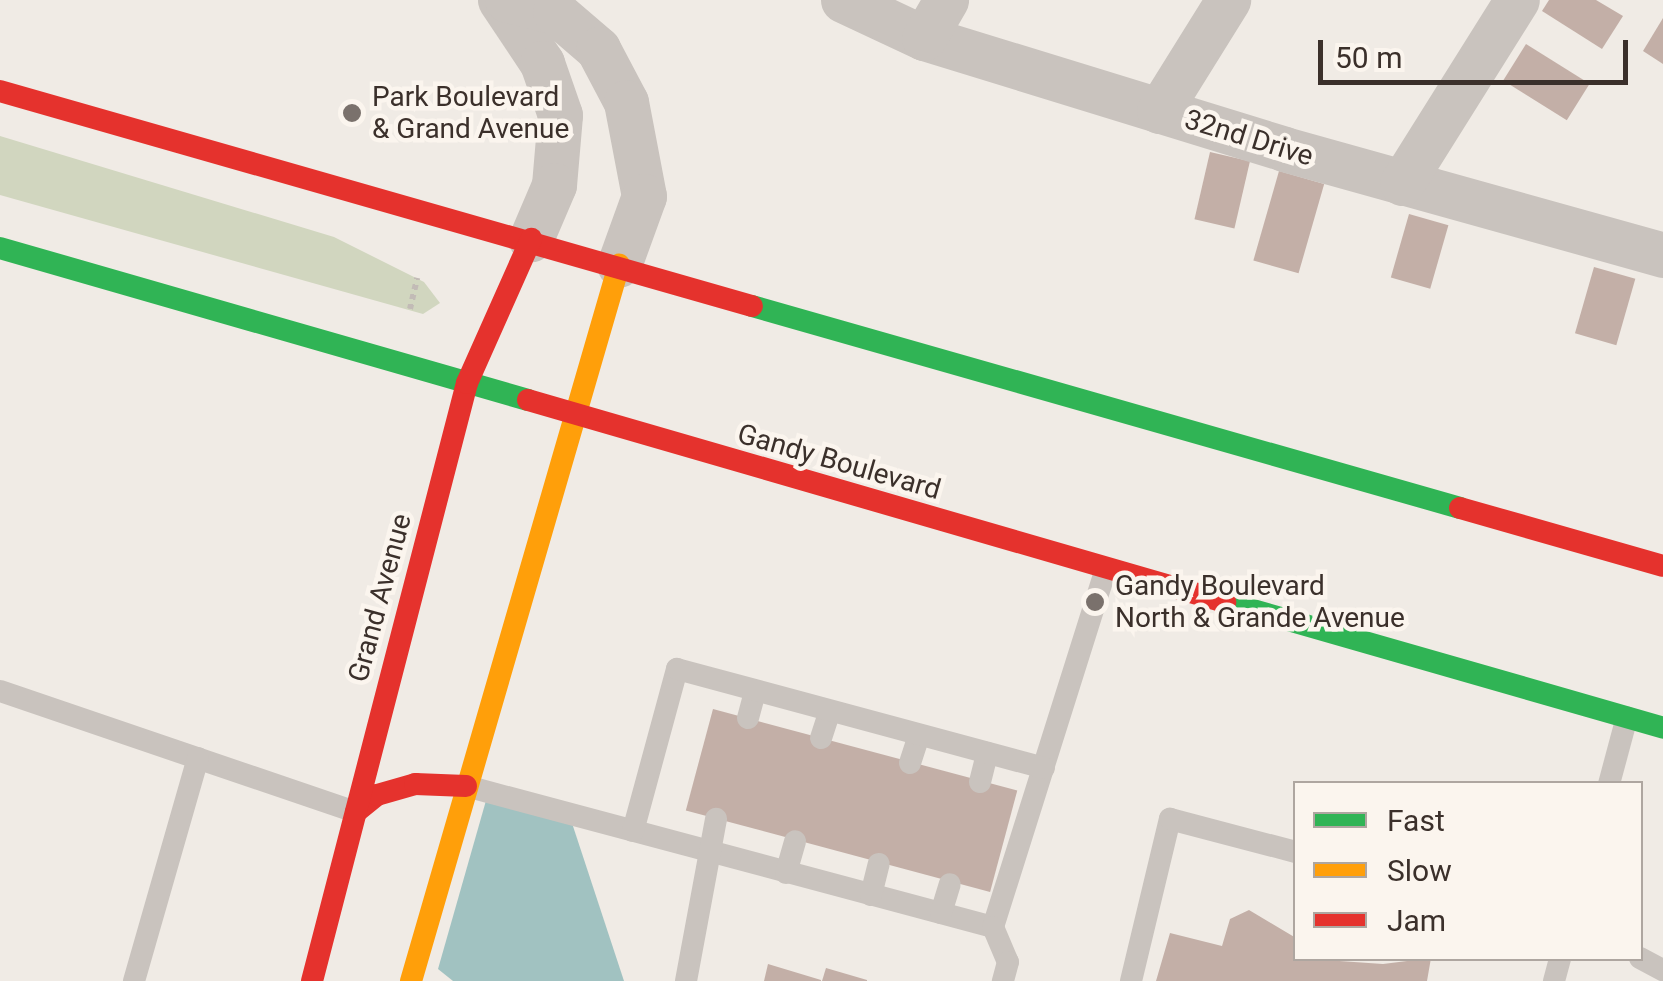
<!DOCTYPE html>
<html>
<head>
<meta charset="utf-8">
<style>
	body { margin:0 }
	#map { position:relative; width:1663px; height:981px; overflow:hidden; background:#f0ebe5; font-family:Roboto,sans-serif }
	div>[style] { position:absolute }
	.green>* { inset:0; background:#d1d6bf }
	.water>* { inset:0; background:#a1c2c1 }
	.building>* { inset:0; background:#c3afa7; transform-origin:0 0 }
	.path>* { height:6px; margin-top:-3px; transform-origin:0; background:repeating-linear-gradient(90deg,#c2bbb6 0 5px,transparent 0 10px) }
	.lane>* { height:22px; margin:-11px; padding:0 11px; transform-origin:11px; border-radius:11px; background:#c9c3be }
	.street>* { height:45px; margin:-22.5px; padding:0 22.5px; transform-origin:22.5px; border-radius:22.5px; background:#c9c3be }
	.fast>* { height:22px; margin:-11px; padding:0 11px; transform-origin:11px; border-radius:11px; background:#30b455 }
	.slow>* { height:22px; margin:-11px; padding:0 11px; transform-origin:11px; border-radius:11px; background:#ff9f0a }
	.jam>* { height:22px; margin:-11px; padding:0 11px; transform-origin:11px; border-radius:11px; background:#e5322d }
	.dots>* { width:28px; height:28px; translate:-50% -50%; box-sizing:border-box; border:5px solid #fbf5ee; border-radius:50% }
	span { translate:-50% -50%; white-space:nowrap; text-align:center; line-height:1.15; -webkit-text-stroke:9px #fbf5ee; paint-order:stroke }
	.poi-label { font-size:28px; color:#3b302b }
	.left { translate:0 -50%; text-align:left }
	.street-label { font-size:28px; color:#3b302b }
	.legend { position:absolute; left:1293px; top:781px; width:350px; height:180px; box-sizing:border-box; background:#fbf5ee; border:2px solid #aea6a0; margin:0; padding:12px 18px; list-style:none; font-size:30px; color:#3b302b }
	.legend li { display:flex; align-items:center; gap:20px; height:50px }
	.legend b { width:50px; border:2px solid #aea6a0 }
	.scale { position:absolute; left:1318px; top:40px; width:310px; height:45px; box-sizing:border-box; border:5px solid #3b302b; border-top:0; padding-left:12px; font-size:30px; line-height:35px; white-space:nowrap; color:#3b302b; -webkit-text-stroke:8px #fbf5ee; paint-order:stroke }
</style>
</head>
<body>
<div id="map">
	<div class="green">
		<div style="clip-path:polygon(0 136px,334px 237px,424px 282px,440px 303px,423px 314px,0 195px)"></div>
	</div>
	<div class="water">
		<div style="clip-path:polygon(489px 790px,568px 811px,624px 981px,453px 981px,438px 969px)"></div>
	</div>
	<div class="building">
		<div style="clip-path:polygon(1549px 0,1596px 0,1623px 16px,1602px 49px,1542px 11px)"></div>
		<div style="clip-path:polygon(1663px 18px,1663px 64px,1643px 51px)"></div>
		<div style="left:1526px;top:44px;width:75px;height:43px;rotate:32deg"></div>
		<div style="left:1210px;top:152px;width:41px;height:69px;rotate:13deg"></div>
		<div style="left:1279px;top:171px;width:47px;height:93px;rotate:16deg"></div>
		<div style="left:1409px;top:214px;width:41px;height:66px;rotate:16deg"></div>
		<div style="left:1594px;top:267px;width:43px;height:69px;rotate:16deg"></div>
		<div style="left:713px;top:709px;width:315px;height:105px;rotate:15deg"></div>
		<div style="clip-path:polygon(1249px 910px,1296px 938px,1296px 958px,1383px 964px,1431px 958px,1427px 981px,1156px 981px,1170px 933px,1222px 946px,1230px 919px)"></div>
		<div style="clip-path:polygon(768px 964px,821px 980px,821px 981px,764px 981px)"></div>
		<div style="clip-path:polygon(826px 968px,867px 980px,867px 981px,822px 981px)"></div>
	</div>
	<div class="path">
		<div style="left:410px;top:309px;width:32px;rotate:-77deg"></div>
	</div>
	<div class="lane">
		<div style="left:0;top:691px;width:376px;rotate:18.8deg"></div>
		<div style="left:748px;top:718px;width:28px;rotate:-75deg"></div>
		<div style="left:821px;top:738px;width:28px;rotate:-72deg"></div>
		<div style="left:910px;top:763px;width:29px;rotate:-72deg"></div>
		<div style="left:980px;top:782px;width:30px;rotate:-76deg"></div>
		<div style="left:1609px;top:784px;width:69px;rotate:-75deg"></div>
		<div style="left:466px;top:786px;width:546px;rotate:14.98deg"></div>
		<div style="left:993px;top:927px;width:375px;rotate:-72.5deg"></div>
		<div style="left:633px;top:831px;width:168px;rotate:-74.8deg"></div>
		<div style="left:677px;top:669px;width:380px;rotate:15.1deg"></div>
		<div style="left:786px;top:873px;width:33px;rotate:-74deg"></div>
		<div style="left:871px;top:895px;width:32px;rotate:-76deg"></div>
		<div style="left:941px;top:913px;width:30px;rotate:-73deg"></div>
		<div style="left:993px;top:927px;width:38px;rotate:67deg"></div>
		<div style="left:1008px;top:962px;width:20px;rotate:105deg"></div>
		<div style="left:1640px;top:958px;width:26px;rotate:28deg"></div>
		<div style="left:134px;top:981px;width:232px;rotate:-74deg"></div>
		<div style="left:686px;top:981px;width:165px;rotate:-79.5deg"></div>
		<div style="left:1131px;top:981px;width:167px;rotate:-76.5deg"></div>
		<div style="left:1170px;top:819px;width:130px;rotate:14.7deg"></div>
		<div style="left:1554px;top:981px;width:24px;rotate:-75deg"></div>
	</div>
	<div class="street">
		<div style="left:500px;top:0;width:76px;rotate:56.3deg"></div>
		<div style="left:542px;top:63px;width:55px;rotate:70.9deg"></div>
		<div style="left:560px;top:115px;width:70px;rotate:94.9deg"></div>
		<div style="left:554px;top:185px;width:59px;rotate:113.1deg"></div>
		<div style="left:507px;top:0;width:49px;rotate:14deg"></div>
		<div style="left:555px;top:12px;width:57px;rotate:40.7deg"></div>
		<div style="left:598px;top:49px;width:60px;rotate:62.2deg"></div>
		<div style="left:626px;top:102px;width:96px;rotate:79.2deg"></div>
		<div style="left:644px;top:196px;width:73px;rotate:109.9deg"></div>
		<div style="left:843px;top:0;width:89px;rotate:25.1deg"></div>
		<div style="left:924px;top:38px;width:377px;rotate:17.1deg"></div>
		<div style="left:1284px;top:149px;width:394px;rotate:15.6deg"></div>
		<div style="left:924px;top:38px;width:44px;rotate:-59.9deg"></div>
		<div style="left:1159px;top:111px;width:131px;rotate:-58.1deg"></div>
		<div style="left:1402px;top:183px;width:216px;rotate:-57.9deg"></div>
	</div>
	<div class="fast">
		<div style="left:0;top:248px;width:549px;rotate:16.06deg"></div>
		<div style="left:752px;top:306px;width:736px;rotate:15.92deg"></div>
		<div style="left:1225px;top:602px;width:456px;rotate:16deg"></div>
	</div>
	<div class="slow">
		<div style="left:411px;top:981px;width:746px;rotate:-73.8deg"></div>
	</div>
	<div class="jam">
		<div style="left:0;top:91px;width:782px;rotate:15.96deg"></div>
		<div style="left:528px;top:400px;width:726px;rotate:16.16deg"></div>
		<div style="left:1460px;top:508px;width:211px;rotate:15.9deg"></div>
		<div style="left:356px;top:812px;width:27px;rotate:-39deg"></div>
		<div style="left:377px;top:795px;width:40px;rotate:-16deg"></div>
		<div style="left:415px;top:784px;width:51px;rotate:2.2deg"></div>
		<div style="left:312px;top:981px;width:618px;rotate:-75.47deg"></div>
		<div style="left:467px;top:383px;width:158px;rotate:-66deg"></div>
	</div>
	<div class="dots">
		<div style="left:352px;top:113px;background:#7a716c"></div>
		<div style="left:1095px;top:602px;background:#7a716c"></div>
	</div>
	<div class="poi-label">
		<span class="left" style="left:372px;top:113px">Park Boulevard<br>&amp; Grand Avenue</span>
		<span class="left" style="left:1115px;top:602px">Gandy Boulevard<br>North &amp; Grande Avenue</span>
	</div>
	<div class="street-label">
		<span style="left:1249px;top:138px;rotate:17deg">32nd Drive</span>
		<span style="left:839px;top:462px;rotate:16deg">Gandy Boulevard</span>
		<span style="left:380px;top:598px;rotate:-75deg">Grand Avenue</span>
	</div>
	<ul class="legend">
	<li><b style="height:12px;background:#30b455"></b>Fast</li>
	<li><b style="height:12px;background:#ff9f0a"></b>Slow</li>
	<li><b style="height:12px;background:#e5322d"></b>Jam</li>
	</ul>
	<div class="scale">50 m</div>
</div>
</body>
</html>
